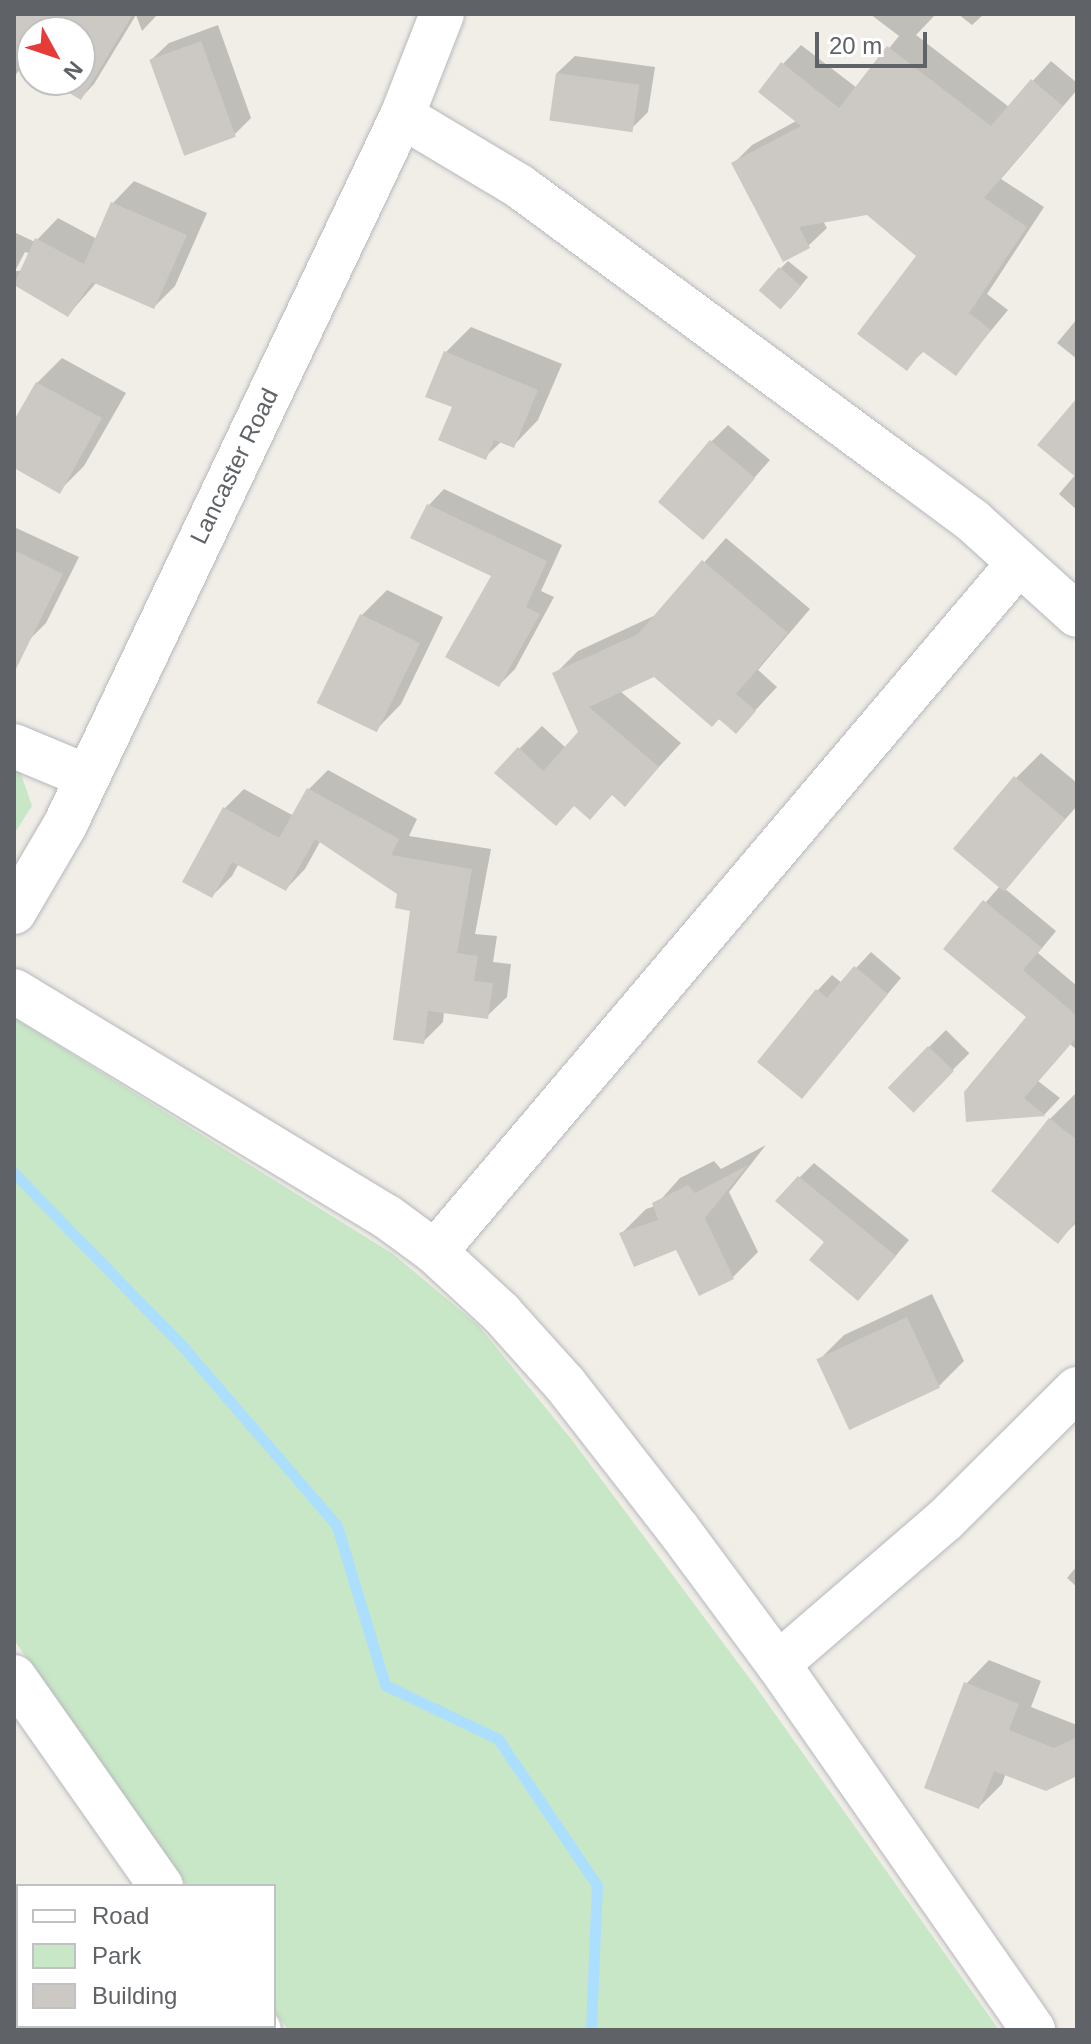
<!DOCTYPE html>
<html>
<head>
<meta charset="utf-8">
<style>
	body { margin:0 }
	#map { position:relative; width:1091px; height:2044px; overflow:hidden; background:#f1eee8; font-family:Helvetica,sans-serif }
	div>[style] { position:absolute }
	.green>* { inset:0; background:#c8e7c6 }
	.shadow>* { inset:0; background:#0003; transform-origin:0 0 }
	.stream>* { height:11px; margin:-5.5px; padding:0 5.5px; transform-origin:5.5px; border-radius:5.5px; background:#acdffd }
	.building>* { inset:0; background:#ccc9c4; transform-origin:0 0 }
	.roads { filter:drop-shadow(0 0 2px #b5b8bc) drop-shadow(0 0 2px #b5b8bc) }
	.minor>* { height:44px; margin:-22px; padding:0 22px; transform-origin:22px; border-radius:22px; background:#fff }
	span { translate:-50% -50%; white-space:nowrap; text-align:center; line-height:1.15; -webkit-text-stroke:7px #fff; paint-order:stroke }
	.street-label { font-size:24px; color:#5f6367 }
	.frame { position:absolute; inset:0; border:16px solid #5f6367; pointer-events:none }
	.legend { position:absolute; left:16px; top:1884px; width:260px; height:144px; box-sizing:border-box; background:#fff; border:2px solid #bfc1c2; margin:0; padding:10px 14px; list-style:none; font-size:24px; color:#5f6367 }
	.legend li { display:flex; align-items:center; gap:16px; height:40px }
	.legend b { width:40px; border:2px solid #bfc1c2 }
	.north { position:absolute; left:16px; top:16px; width:80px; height:80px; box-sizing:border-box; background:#fff; border:2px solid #bfc1c2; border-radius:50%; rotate:130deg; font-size:22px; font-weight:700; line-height:32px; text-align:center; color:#5f6367 }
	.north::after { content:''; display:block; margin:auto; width:28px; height:36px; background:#e53c3a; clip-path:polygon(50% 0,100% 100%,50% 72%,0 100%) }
	.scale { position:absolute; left:815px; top:32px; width:112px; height:36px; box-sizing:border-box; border:4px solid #5f6367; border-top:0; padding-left:10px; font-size:24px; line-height:28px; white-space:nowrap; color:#5f6367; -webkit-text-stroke:6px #fff; paint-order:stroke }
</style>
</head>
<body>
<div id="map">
	<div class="green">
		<div style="clip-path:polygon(14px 768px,20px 771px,32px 806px,14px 834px)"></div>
		<div style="clip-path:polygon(14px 1018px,393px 1254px,478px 1325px,572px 1440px,756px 1687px,999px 2030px,288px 2030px,274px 2010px,274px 1886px,187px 1886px,14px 1640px)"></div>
	</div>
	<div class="shadow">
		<div style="clip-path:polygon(20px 14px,158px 14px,142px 31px,136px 15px,94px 84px,81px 98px,51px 80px,80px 80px,80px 32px,32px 32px,32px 69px,24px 64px,14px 77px,14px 23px)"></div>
		<div style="clip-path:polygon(870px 14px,936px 14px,916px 35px,1009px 107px,1051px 61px,1077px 83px,1077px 90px,1001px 179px,1044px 207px,987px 294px,1008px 310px,956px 373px,925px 350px,906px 368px,918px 255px,868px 213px,823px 221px,827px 228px,808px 246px,733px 164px,752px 145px,798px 120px,783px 64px,801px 45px,857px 88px,899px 36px)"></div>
		<div style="clip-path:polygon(958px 14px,984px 14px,972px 25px)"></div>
		<div style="clip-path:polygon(218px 25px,251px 118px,234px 135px,151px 60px,169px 43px)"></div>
		<div style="clip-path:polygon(575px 56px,655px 67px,648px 112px,631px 129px,557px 73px)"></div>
		<div style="clip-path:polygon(evenodd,134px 181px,207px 213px,175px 286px,154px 307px,97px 282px,68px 315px,14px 283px,14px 232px,35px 242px,58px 218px,97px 239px,113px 203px,134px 181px,25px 252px,29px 253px,20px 271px,15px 271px,25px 252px)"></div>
		<div style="clip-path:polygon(788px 261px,808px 277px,790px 299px,780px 269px)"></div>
		<div style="clip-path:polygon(1077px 319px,1077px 359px,1057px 343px)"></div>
		<div style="clip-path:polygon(471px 327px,562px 364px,538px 420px,513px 446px,502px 441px,485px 457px,454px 406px,428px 396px,446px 352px)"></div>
		<div style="clip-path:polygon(62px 358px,126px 393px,84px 466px,59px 491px,14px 466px,14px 424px,37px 383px)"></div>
		<div style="clip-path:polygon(1077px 402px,1077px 510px,1059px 494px,1076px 474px)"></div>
		<div style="clip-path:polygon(728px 425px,770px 460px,702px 537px,711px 442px)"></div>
		<div style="clip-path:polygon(444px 489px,562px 545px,541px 591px,554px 597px,515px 669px,499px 685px,494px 576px,429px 505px)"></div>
		<div style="clip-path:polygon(14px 527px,79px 557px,46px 623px,29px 640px,14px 632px)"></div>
		<div style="clip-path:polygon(726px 538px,810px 609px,758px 670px,777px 687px,736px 731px,654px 675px,620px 691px,681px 743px,625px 804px,613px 794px,590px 817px,519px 749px,542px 726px,566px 748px,581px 732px,555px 674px,578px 651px,658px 614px)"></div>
		<div style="clip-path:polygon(387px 590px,443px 617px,401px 704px,376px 730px,362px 615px)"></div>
		<div style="clip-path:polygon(1041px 753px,1077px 783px,1077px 806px,1004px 888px,1056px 931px,1038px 953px,1077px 986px,1077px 1050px,1070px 1044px,1038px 1081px,1060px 1098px,1045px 1114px,968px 1120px,1029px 1017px,946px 948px,1000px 886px,1016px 778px)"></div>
		<div style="clip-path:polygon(328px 770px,417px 819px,409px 836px,491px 849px,475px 934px,497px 936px,493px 962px,511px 964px,507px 997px,487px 1016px,444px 1011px,443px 1022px,423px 1042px,412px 909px,399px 893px,321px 840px,305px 869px,286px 889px,239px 863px,232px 876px,212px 896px,225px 808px,244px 789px,294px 816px,309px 789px)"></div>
		<div style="clip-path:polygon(871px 952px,901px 978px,802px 1096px,817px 991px,832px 975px,842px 983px)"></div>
		<div style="left:946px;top:1030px;width:33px;height:80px;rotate:45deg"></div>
		<div style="clip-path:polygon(1075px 1094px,1077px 1222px,1058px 1241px,1050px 1119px)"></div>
		<div style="clip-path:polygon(766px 1145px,729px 1192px,758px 1252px,733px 1277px,677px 1247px,621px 1234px,646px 1209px,655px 1206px,680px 1178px,714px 1161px,721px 1169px)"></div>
		<div style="clip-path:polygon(814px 1163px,909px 1240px,872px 1284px,827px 1242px,799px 1178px)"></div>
		<div style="clip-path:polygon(932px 1294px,964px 1361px,939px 1386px,819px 1360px,844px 1335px)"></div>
		<div style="clip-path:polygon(1077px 1566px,1077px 1587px,1067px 1578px)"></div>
		<div style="clip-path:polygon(989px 1660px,1041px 1681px,1031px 1707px,1077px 1725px,1077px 1774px,1006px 1773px,1002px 1784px,979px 1807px,966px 1684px)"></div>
		<div style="left:14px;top:1944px;width:7px;height:67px;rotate:56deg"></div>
	</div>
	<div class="stream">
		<div style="left:14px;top:1173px;width:245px;rotate:45.8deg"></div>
		<div style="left:185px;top:1349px;width:233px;rotate:49.3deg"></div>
		<div style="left:337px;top:1526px;width:166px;rotate:73.2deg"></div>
		<div style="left:385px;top:1685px;width:125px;rotate:25.5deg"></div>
		<div style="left:498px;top:1739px;width:176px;rotate:55.9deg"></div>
		<div style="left:597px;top:1885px;width:145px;rotate:92.4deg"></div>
	</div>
	<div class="building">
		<div style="clip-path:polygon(14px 14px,133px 14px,81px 100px,47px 80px,80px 80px,80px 32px,32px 32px,32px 71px,14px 60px)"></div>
		<div style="left:201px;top:41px;width:102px;height:55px;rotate:70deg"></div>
		<div style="clip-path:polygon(887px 46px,991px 126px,1031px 79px,1063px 106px,984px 198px,1027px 227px,969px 313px,991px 330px,956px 376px,922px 351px,907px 371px,857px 334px,916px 256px,867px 215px,799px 227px,810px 248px,783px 262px,731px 163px,801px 126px,758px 92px,781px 62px,839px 108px)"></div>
		<div style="left:556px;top:73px;width:84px;height:48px;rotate:8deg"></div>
		<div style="clip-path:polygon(111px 202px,187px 235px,154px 309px,92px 282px,68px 317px,14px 285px,35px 238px,84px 264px)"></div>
		<div style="left:779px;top:267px;width:29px;height:31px;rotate:41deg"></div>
		<div style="clip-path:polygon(444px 351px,538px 390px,514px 448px,494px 440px,486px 460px,438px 440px,452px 407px,425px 397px)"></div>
		<div style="clip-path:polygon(36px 382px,102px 418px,60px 494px,14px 468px,14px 420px)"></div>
		<div style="clip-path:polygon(1077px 398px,1077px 478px,1037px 445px)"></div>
		<div style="left:710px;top:440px;width:59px;height:81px;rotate:40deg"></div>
		<div style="clip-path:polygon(427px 504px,547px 561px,526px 607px,540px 614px,499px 687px,445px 657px,491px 576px,410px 538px)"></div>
		<div style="clip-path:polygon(14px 550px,63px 574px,14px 673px)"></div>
		<div style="clip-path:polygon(702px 560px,788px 633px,736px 694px,756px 711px,736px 734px,719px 719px,712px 727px,654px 677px,589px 707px,659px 767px,625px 807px,612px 795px,590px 820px,574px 806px,556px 826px,494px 773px,518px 747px,543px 771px,578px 732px,552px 673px,638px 634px)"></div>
		<div style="left:360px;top:614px;width:67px;height:99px;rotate:26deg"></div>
		<div style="left:1014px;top:776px;width:67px;height:95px;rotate:40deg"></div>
		<div style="clip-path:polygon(307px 788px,399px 839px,391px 855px,472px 869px,457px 953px,478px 956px,474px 981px,493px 983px,488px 1019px,428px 1011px,424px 1044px,393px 1040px,410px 911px,395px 908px,397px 894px,315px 839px,286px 891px,232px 862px,212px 898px,182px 882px,223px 807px,279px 838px)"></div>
		<div style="clip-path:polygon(983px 900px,1042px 948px,1023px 970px,1077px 1016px,1077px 1037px,1024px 1098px,1046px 1116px,966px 1122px,964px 1092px,1026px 1017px,943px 949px)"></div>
		<div style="clip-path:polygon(854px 966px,888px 994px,802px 1099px,757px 1062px,816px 989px,827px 998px)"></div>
		<div style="left:928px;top:1046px;width:36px;height:58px;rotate:44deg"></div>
		<div style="clip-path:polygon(1049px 1118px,1077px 1140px,1077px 1219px,1058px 1244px,991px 1191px)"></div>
		<div style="clip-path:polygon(748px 1165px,705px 1218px,734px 1279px,699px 1296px,676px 1250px,634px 1267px,619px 1233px,658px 1220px,652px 1203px,688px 1185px,695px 1193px)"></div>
		<div style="clip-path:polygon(798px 1176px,896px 1256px,858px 1301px,809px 1260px,824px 1242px,775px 1201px)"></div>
		<div style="left:907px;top:1317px;width:78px;height:100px;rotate:65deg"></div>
		<div style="clip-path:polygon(964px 1682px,1019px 1704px,1009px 1730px,1054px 1748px,1077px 1737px,1077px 1776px,1046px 1791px,994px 1771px,979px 1809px,924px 1788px)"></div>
	</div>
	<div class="roads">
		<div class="minor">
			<div style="left:402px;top:116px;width:136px;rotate:30.9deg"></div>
			<div style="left:519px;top:186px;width:486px;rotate:36.4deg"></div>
			<div style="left:910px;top:474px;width:79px;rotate:36.7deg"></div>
			<div style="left:973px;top:521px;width:140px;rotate:42.1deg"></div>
			<div style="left:14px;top:746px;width:78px;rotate:22.6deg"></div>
			<div style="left:14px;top:912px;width:101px;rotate:-59.6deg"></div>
			<div style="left:65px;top:825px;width:785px;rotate:-64.58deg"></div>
			<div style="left:402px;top:116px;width:110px;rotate:-68.6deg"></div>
			<div style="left:14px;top:991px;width:435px;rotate:31.2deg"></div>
			<div style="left:386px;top:1216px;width:61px;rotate:36.3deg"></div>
			<div style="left:435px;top:1252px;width:90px;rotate:42.7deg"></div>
			<div style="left:501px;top:1313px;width:96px;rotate:48deg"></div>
			<div style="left:565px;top:1384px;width:184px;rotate:52.1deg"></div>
			<div style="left:678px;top:1529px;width:168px;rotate:53.5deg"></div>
			<div style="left:778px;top:1664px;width:446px;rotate:55.1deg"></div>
			<div style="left:435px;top:1252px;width:903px;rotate:-49.72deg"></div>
			<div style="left:778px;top:1664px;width:221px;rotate:-40.8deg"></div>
			<div style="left:945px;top:1520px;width:186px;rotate:-44.8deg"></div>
			<div style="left:14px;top:1677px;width:256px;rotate:54.9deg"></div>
			<div style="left:256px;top:2026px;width:5px;rotate:53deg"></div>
		</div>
	</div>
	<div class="street-label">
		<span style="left:234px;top:466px;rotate:-64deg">Lancaster Road</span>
	</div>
	<div class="frame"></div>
	<ul class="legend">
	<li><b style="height:10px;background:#fff"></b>Road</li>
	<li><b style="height:22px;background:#c8e7c6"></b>Park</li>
	<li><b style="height:22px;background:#ccc9c4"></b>Building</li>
	</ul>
	<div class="north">N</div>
	<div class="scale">20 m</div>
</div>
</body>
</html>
